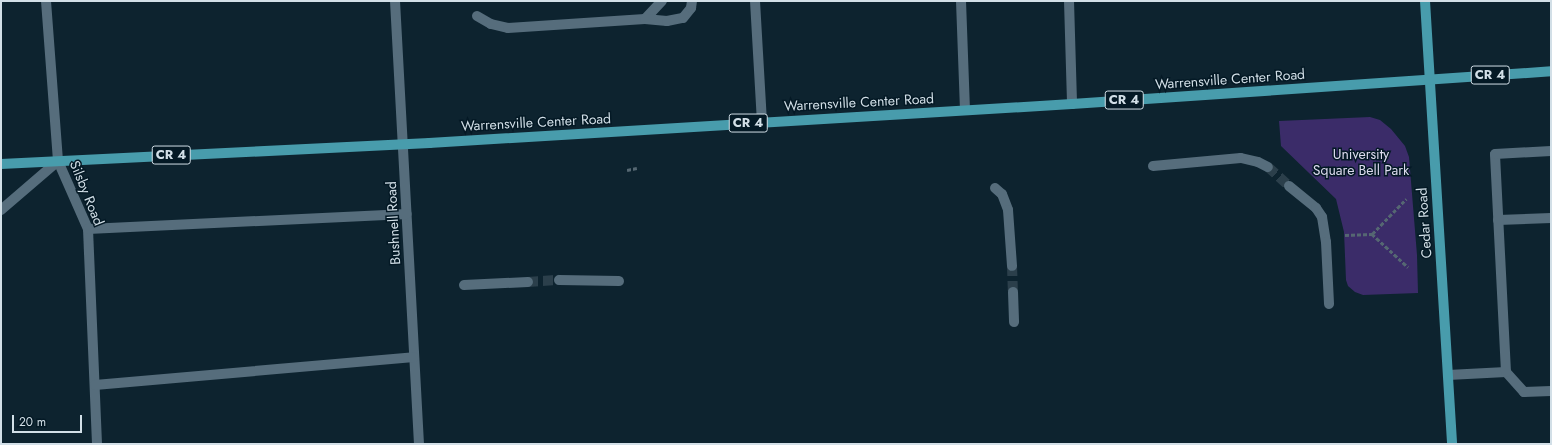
<!DOCTYPE html>
<html>
<head>
<meta charset="utf-8">
<style>
	body { margin:0 }
	#map { position:relative; width:1552px; height:445px; overflow:hidden; background:#0d232f; font-family:Jost,sans-serif }
	div>[style] { position:absolute }
	.green>* { inset:0; background:#3b2c69 }
	.minor-tunnel>* { height:10px; margin-top:-5px; transform-origin:0; background:repeating-linear-gradient(90deg,#2b3f4b 0 10px,transparent 0 15px) }
	.path>* { height:2.5px; margin-top:-1.25px; transform-origin:0; background:repeating-linear-gradient(90deg,#556772 0 4px,transparent 0 6px) }
	.minor>* { height:10px; margin:-5px; padding:0 5px; transform-origin:5px; border-radius:5px; background:#566d7c }
	.major>* { height:10px; margin:-5px; padding:0 5px; transform-origin:5px; border-radius:5px; background:#489cac }
	span { translate:-50% -50%; white-space:nowrap; text-align:center; line-height:1.15; -webkit-text-stroke:3px #041925; paint-order:stroke }
	.shield-label span { padding:1px 3px; background:#041925; border:1px solid; border-radius:3px; -webkit-text-stroke-width:0 }
	.shield-label { font-size:13px; color:#d2dfe7; font-weight:700 }
	.street-label { font-size:14px; color:#d2dfe7 }
	.park-label { font-size:14px; color:#dddbef }
	.frame { position:absolute; inset:0; border:2px solid #d2dfe7; pointer-events:none }
	.scale { position:absolute; left:12px; top:415px; width:70px; height:18px; box-sizing:border-box; border:2px solid #d2dfe7; border-top:0; padding-left:5px; font-size:12px; line-height:14px; white-space:nowrap; color:#d2dfe7; -webkit-text-stroke:3px #041925; paint-order:stroke }
</style>
</head>
<body>
<div id="map">
	<div class="green">
		<div style="clip-path:polygon(1370px 117px,1380px 120px,1391px 129px,1405px 146px,1409px 157px,1417px 255px,1418px 293px,1363px 295px,1355px 292px,1348px 286px,1346px 280px,1344px 232px,1336px 199px,1281px 146px,1279px 121px)"></div>
	</div>
	<div class="minor-tunnel">
		<div style="left:1268px;top:167px;width:28px;rotate:42deg"></div>
		<div style="left:1012px;top:266px;width:26px;rotate:88deg"></div>
		<div style="left:528px;top:282px;width:31px;rotate:-4deg"></div>
	</div>
	<div class="path">
		<div style="left:627px;top:170px;width:10px;rotate:-11deg"></div>
		<div style="left:1372px;top:234px;width:49px;rotate:-45.8deg"></div>
		<div style="left:1345px;top:235px;width:27px;rotate:-2deg"></div>
		<div style="left:1372px;top:234px;width:49px;rotate:42.5deg"></div>
	</div>
	<div class="minor">
		<div style="left:46px;top:1px;width:160px;rotate:85.7deg"></div>
		<div style="left:58px;top:161px;width:74px;rotate:66.2deg"></div>
		<div style="left:88px;top:229px;width:215px;rotate:87.6deg"></div>
		<div style="left:395px;top:1px;width:444px;rotate:86.9deg"></div>
		<div style="left:755px;top:1px;width:121px;rotate:86.7deg"></div>
		<div style="left:961px;top:1px;width:109px;rotate:87.9deg"></div>
		<div style="left:1069px;top:1px;width:103px;rotate:88.3deg"></div>
		<div style="left:477px;top:16px;width:16px;rotate:30deg"></div>
		<div style="left:491px;top:24px;width:17px;rotate:13deg"></div>
		<div style="left:508px;top:28px;width:137px;rotate:-3.8deg"></div>
		<div style="left:645px;top:19px;width:25px;rotate:-47deg"></div>
		<div style="left:645px;top:19px;width:22px;rotate:5deg"></div>
		<div style="left:667px;top:21px;width:16px;rotate:-11deg"></div>
		<div style="left:683px;top:18px;width:13px;rotate:-51deg"></div>
		<div style="left:691px;top:8px;width:7px;rotate:-82deg"></div>
		<div style="left:1153px;top:166px;width:88px;rotate:-5.2deg"></div>
		<div style="left:1241px;top:158px;width:17px;rotate:13deg"></div>
		<div style="left:1258px;top:162px;width:11px;rotate:27deg"></div>
		<div style="left:1289px;top:186px;width:35px;rotate:39deg"></div>
		<div style="left:1316px;top:208px;width:11px;rotate:56deg"></div>
		<div style="left:1322px;top:217px;width:25px;rotate:81deg"></div>
		<div style="left:1326px;top:242px;width:62px;rotate:87.2deg"></div>
		<div style="left:995px;top:188px;width:9px;rotate:41deg"></div>
		<div style="left:1002px;top:194px;width:17px;rotate:69deg"></div>
		<div style="left:1008px;top:210px;width:56px;rotate:85.9deg"></div>
		<div style="left:1px;top:210px;width:75px;rotate:-40.7deg"></div>
		<div style="left:1498px;top:220px;width:53px;rotate:-2.2deg"></div>
		<div style="left:88px;top:229px;width:319px;rotate:-2.7deg"></div>
		<div style="left:559px;top:280px;width:60px;rotate:1deg"></div>
		<div style="left:464px;top:285px;width:64px;rotate:-2.7deg"></div>
		<div style="left:1013px;top:292px;width:30px;rotate:88deg"></div>
		<div style="left:1506px;top:372px;width:27px;rotate:48deg"></div>
		<div style="left:1524px;top:392px;width:27px;rotate:-2deg"></div>
		<div style="left:1448px;top:375px;width:58px;rotate:-3deg"></div>
		<div style="left:1506px;top:372px;width:218px;rotate:-92.9deg"></div>
		<div style="left:1495px;top:154px;width:56px;rotate:-3.1deg"></div>
		<div style="left:95px;top:385px;width:320px;rotate:-5deg"></div>
	</div>
	<div class="major">
		<div style="left:1425px;top:1px;width:444px;rotate:86.5deg"></div>
		<div style="left:1px;top:164px;width:429px;rotate:-2.8deg"></div>
		<div style="left:429px;top:143px;width:644px;rotate:-3.47deg"></div>
		<div style="left:1072px;top:104px;width:480px;rotate:-3.9deg"></div>
	</div>
	<div class="shield-label">
		<span style="left:1490px;top:75px">CR 4</span>
		<span style="left:1124px;top:100px">CR 4</span>
		<span style="left:748px;top:123px">CR 4</span>
		<span style="left:171px;top:155px">CR 4</span>
	</div>
	<div class="street-label">
		<span style="left:1230px;top:79px;rotate:-4deg">Warrensville Center Road</span>
		<span style="left:859px;top:102px;rotate:-3deg">Warrensville Center Road</span>
		<span style="left:536px;top:122px;rotate:-3deg">Warrensville Center Road</span>
		<span style="left:87px;top:193px;rotate:68deg">Silsby Road</span>
		<span style="left:393px;top:223px;rotate:-93deg">Bushnell Road</span>
		<span style="left:1424px;top:223px;rotate:-94deg">Cedar Road</span>
	</div>
	<div class="park-label">
		<span style="left:1361px;top:162px">University<br>Square Bell Park</span>
	</div>
	<div class="frame"></div>
	<div class="scale">20 m</div>
</div>
</body>
</html>
